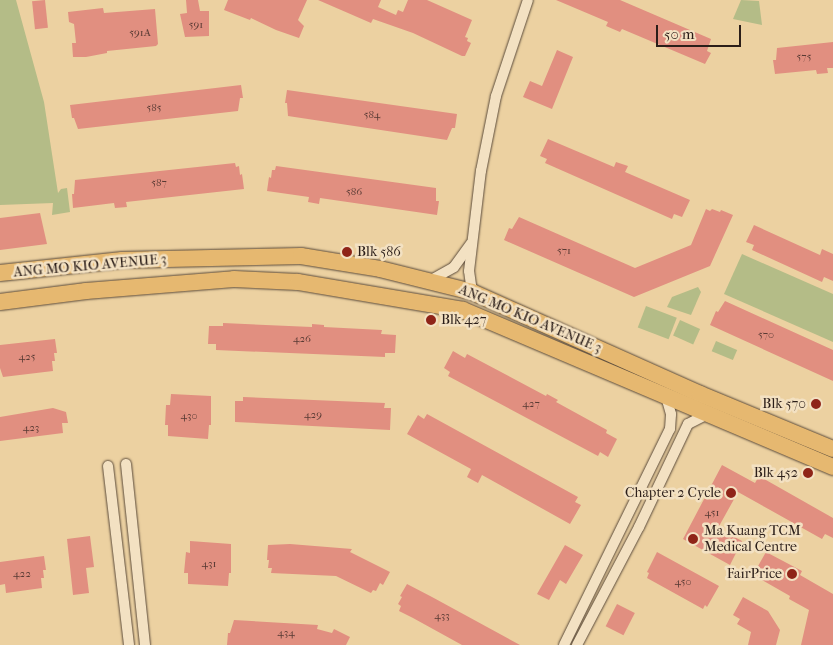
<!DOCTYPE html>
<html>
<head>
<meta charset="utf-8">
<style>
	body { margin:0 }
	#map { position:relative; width:833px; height:645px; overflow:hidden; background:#ecd1a1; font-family:"IM FELL French Canon",serif }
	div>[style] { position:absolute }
	.green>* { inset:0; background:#b4bc87; transform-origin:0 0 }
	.building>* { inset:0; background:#e18f80; transform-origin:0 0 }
	.roads { filter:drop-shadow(0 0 1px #5b4b3b) drop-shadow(0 0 1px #5b4b3b) }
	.street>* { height:10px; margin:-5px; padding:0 5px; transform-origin:5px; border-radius:5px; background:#f3e1c2 }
	.primary>* { height:16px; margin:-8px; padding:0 8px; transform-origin:8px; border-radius:8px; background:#e6b870 }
	.dots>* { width:14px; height:14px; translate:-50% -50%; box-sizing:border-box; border:2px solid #f3e1c2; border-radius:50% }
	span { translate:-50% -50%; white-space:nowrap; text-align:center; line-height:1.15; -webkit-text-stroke:5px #f3e1c2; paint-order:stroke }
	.number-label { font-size:11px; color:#583a33 }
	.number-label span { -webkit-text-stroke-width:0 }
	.poi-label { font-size:14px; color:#2b1e19 }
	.left { translate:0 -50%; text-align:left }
	.right { translate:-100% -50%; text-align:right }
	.street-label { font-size:14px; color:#2b1e19 }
	.scale { position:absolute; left:656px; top:25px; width:85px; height:22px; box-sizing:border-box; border:2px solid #2b1e19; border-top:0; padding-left:6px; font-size:15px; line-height:18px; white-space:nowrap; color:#2b1e19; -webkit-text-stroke:4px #f3e1c2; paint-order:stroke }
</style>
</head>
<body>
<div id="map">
	<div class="green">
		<div style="clip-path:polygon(0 0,16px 0,44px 102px,58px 193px,61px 189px,67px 188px,70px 212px,52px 215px,53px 203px,0 205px)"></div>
		<div style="clip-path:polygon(741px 0,759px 1px,762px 25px,733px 19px)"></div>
		<div style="clip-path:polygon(742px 254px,833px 294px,833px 342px,724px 294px)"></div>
		<div style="clip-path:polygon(698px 287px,701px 292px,691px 315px,667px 307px,672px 297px)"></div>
		<div style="left:646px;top:306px;width:33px;height:23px;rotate:21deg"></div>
		<div style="left:680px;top:320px;width:22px;height:17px;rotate:24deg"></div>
		<div style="left:716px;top:341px;width:23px;height:11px;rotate:23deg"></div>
	</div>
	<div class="building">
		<div style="left:45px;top:0;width:28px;height:13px;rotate:84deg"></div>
		<div style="clip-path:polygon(186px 0,198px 0,200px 11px,209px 11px,209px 36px,185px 37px,180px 14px,187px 13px)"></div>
		<div style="clip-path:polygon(228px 0,307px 0,298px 20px,304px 26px,299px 38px,276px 30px,251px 18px,250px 20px,224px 10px)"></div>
		<div style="clip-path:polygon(318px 0,381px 0,378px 7px,396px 15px,398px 10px,403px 12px,408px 0,427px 0,472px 20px,465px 37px,468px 38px,467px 41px,471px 43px,465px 56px,462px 56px,413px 33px,373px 19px,371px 23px)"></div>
		<div style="clip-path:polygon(556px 0,620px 0,711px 39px,707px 51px,711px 53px,705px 64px,622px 29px,620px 32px,606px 26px,608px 22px)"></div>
		<div style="clip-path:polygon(103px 8px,104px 13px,155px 9px,158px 44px,156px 46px,107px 51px,107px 53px,86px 57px,73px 57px,72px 43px,76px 43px,74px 24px,69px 22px,68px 12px)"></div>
		<div style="clip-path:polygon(833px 42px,833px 68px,827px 68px,828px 73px,817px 74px,816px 70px,775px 74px,773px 60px,776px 60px,777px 48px)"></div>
		<div style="clip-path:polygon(557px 50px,573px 57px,552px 109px,523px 97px,530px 81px,542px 86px)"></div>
		<div style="clip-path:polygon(241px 85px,243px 98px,240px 98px,238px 111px,78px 129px,74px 118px,72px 118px,70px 105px)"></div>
		<div style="clip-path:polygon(287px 90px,457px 114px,455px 128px,452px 128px,447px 140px,288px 116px,287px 103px,285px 103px)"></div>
		<div style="clip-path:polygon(548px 139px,614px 167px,616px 162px,628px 166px,625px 172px,690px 200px,682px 217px,674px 214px,672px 219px,545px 163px,547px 159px,540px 156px)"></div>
		<div style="clip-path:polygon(235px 163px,236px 167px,239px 166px,240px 175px,242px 174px,244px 189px,126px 202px,127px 207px,115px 208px,114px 203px,73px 208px,72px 194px,74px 194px,75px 180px)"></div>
		<div style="clip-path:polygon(276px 166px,436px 188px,436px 201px,439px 201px,437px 215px,320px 198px,319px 204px,308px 202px,309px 197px,267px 191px,269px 177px,271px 178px,272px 170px,275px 170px)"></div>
		<div style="clip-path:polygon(706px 209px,710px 211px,712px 209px,720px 212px,721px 210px,733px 215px,710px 266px,634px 297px,504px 240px,509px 228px,512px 229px,519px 217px,635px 268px,691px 245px)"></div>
		<div style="clip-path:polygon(40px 213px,47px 244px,0 250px,0 218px)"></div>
		<div style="clip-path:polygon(754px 225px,820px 255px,822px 249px,833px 254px,833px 281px,824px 277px,822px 282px,752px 250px,754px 245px,746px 242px)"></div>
		<div style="clip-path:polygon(725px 301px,833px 350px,833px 381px,710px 325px,716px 311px,718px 312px)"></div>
		<div style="clip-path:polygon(223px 323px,312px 327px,312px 324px,324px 325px,324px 327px,382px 330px,381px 334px,396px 335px,395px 353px,385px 353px,385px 357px,216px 350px,216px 344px,208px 344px,209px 326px,223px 326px)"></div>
		<div style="clip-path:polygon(55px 339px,57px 353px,54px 353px,55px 361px,52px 361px,53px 371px,3px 377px,0 368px,0 345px)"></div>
		<div style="clip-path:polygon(453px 351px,465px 358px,467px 354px,546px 396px,547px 394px,558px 400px,556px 402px,607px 430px,606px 433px,617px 439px,608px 457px,600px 452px,598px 456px,448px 376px,450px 372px,444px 368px)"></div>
		<div style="clip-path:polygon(171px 394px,211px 396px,211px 425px,209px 425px,208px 439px,168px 436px,168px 425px,165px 425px,166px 405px,170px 405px)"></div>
		<div style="clip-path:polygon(243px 397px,385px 403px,384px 408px,391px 408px,390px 430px,235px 422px,235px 401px,243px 401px)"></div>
		<div style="clip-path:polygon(53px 408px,66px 412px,68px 423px,62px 423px,63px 433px,0 441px,0 417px)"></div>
		<div style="clip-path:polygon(427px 414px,578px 497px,575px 502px,581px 505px,570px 524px,482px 475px,478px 483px,467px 477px,471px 469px,407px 434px,418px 415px,424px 419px)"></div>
		<div style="clip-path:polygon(722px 465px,755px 483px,759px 476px,833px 518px,833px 538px,825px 534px,822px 539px,738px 492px,718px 528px,742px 541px,730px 565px,683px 539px)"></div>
		<div style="clip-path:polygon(90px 536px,94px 567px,86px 568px,89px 593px,73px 595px,67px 539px)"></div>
		<div style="clip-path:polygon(190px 541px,231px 544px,231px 573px,229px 573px,228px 586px,188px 584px,188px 573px,184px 573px,186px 552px,190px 553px)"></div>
		<div style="clip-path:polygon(290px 544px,352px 549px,350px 552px,390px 572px,383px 585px,380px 583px,376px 591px,373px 590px,371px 593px,336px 576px,271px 573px,272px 568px,268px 568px,269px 560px,267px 560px,268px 545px)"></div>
		<div style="clip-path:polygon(565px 545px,583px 555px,566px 584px,560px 580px,549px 600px,537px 594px)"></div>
		<div style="clip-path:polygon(657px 552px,719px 586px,707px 607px,705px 605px,703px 609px,647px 578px,649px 573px,647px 572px)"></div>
		<div style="clip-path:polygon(766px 552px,802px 571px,800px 575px,833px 594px,833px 645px,801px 645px,809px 610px,789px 599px,790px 596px,753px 575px)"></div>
		<div style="clip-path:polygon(44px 556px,46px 570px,43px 570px,44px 578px,41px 578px,42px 588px,6px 593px,5px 584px,0 585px,0 562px)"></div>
		<div style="clip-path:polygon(407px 584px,432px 597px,520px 645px,462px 645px,413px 618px,399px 611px,401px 606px,398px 604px,402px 597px,400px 596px)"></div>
		<div style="clip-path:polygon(743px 597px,768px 611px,780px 630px,776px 645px,748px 645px,751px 632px,737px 624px,740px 619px,733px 615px)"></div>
		<div style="left:617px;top:604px;width:20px;height:25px;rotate:27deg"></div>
		<div style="clip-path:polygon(234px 620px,318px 625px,317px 629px,332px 633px,334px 629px,350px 637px,346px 645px,227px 645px,228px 633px,230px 633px)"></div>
	</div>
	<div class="roads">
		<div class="street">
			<div style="left:431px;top:280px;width:26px;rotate:-29deg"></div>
			<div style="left:454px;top:267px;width:29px;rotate:-54deg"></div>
			<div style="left:472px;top:292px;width:21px;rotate:-98deg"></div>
			<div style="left:469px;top:271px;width:101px;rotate:-83.2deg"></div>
			<div style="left:481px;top:171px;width:76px;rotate:-78.7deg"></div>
			<div style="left:496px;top:96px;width:101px;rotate:-71.6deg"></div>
			<div style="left:126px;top:464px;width:182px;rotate:84deg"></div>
			<div style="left:108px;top:466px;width:180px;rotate:83.3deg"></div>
			<div style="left:564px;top:645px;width:241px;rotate:-63.9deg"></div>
			<div style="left:670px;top:429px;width:15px;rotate:-86deg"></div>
			<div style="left:671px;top:414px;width:19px;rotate:-106deg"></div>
			<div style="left:577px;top:645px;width:133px;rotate:-62.3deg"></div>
			<div style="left:639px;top:527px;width:114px;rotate:-64.6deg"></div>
			<div style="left:688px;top:424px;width:22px;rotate:-27deg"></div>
		</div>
		<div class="primary">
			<div style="left:0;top:273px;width:123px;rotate:-6.1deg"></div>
			<div style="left:122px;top:260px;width:179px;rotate:-1.3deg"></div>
			<div style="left:301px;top:256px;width:80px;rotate:9.3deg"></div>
			<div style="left:380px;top:269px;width:95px;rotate:14deg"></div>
			<div style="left:472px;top:292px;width:250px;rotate:24.1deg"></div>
			<div style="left:700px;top:394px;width:144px;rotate:22.5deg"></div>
			<div style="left:0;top:302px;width:87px;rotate:-7.3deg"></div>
			<div style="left:86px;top:291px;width:148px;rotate:-4.6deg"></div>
			<div style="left:234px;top:279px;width:64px;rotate:2.7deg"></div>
			<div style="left:298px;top:282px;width:167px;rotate:9.6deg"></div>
			<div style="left:463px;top:310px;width:402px;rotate:23deg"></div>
		</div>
	</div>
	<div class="dots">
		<div style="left:347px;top:252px;background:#8f2418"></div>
		<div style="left:431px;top:320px;background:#8f2418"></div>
		<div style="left:816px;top:404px;background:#8f2418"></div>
		<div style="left:808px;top:473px;background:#8f2418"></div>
		<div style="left:731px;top:493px;background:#8f2418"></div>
		<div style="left:693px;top:539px;background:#8f2418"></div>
		<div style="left:792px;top:574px;background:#8f2418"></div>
	</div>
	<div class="number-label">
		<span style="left:196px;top:25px">591</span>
		<span style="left:140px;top:33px">591A</span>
		<span style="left:804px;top:57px">575</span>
		<span style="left:154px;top:108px">585</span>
		<span style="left:372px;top:115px">584</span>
		<span style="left:159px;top:183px">587</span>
		<span style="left:354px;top:192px">586</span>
		<span style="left:564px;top:251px">571</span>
		<span style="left:766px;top:335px">570</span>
		<span style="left:302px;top:339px">426</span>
		<span style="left:27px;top:357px">425</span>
		<span style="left:531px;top:404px">427</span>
		<span style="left:313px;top:415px">429</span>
		<span style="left:189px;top:416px">430</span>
		<span style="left:31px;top:428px">423</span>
		<span style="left:712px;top:513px">451</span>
		<span style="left:209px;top:564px">431</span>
		<span style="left:22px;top:574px">422</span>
		<span style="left:683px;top:582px">450</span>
		<span style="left:442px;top:616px">433</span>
		<span style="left:286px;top:633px">434</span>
	</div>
	<div class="poi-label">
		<span class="left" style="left:357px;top:252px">Blk 586</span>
		<span class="left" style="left:441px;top:320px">Blk 427</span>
		<span class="right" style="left:806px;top:404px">Blk 570</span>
		<span class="right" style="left:798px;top:473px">Blk 452</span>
		<span class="right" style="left:721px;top:493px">Chapter 2 Cycle</span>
		<span class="left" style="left:704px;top:539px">Ma Kuang TCM<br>Medical Centre</span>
		<span class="right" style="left:782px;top:574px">FairPrice</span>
	</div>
	<div class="street-label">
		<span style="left:90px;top:266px;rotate:-5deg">ANG MO KIO AVENUE 3</span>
		<span style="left:530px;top:319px;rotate:23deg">ANG MO KIO AVENUE 3</span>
	</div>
	<div class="scale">50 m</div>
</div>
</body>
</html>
